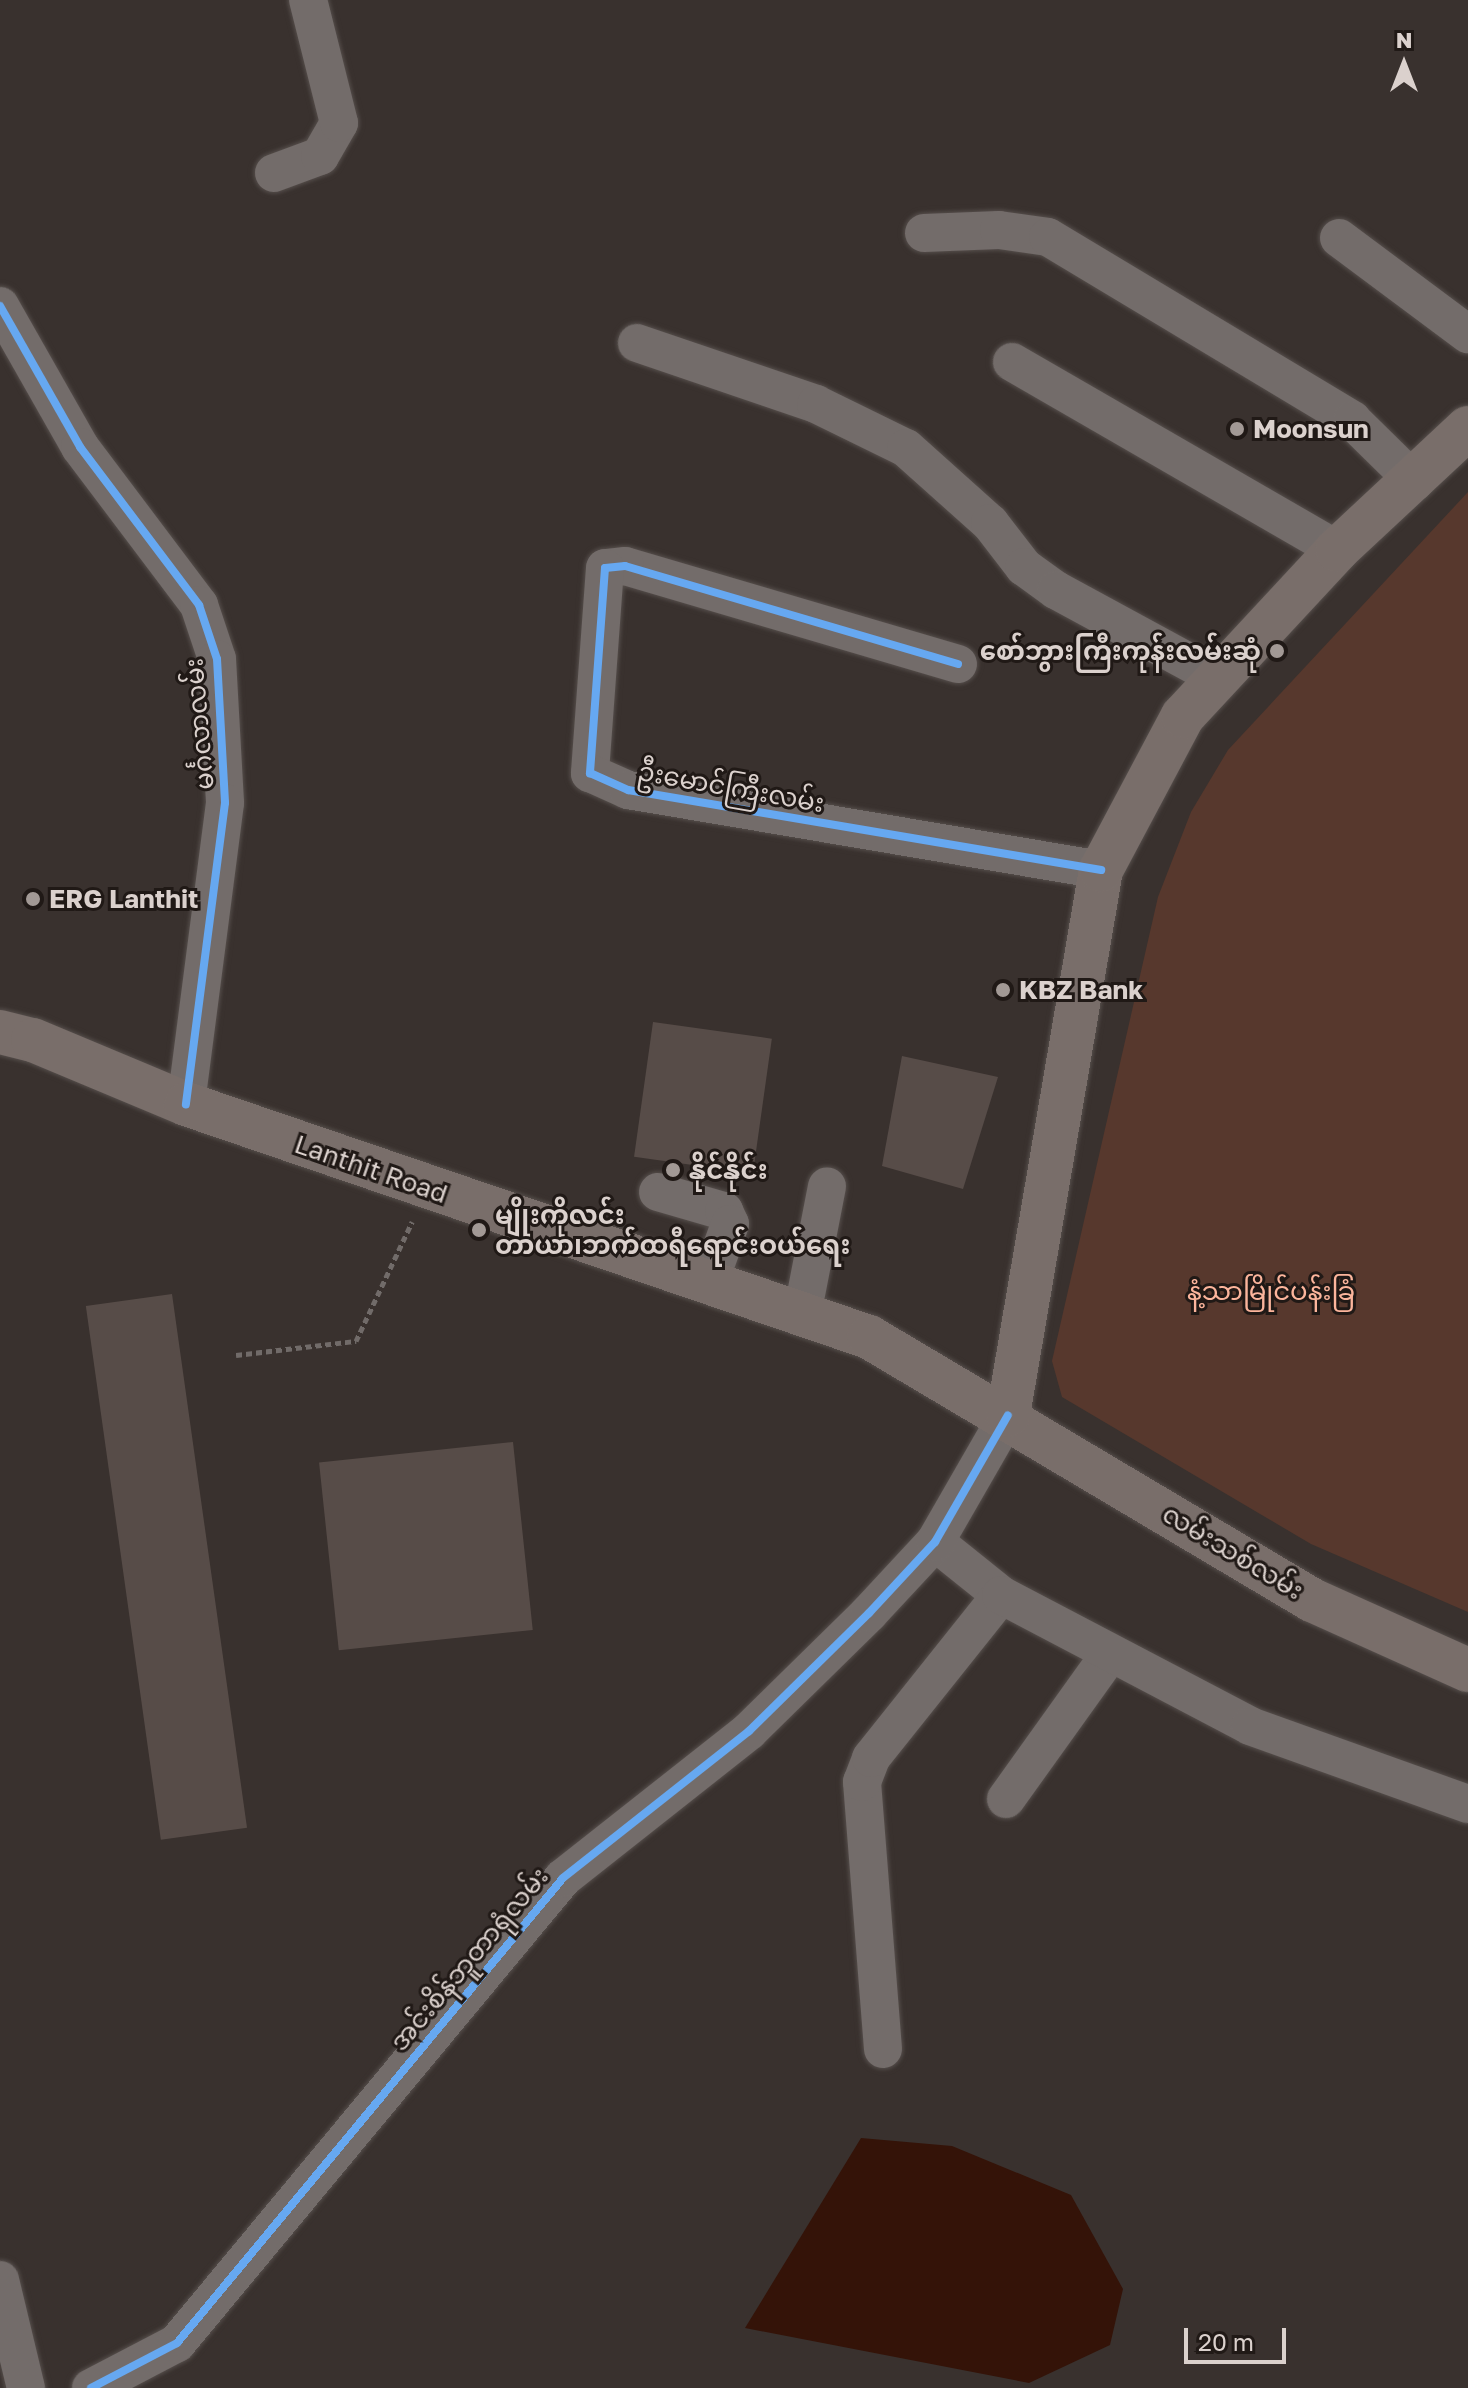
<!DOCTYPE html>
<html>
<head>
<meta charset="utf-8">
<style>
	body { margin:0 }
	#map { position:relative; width:1468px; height:2388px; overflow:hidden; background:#39312e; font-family:"Golos Text","Noto Sans Myanmar",sans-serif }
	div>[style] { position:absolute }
	.green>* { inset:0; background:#57382d }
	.water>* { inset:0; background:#341308 }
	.building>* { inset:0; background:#574c48; transform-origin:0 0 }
	.path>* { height:5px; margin-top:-2.5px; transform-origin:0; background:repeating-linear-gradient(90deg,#716b69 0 6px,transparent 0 10px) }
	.roads { filter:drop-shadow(0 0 2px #554e4b) drop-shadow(0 0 2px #554e4b) }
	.minor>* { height:38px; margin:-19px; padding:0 19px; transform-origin:19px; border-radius:19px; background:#736c6a }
	.major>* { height:44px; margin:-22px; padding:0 22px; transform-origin:22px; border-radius:22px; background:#796e6a }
	.cycleway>* { height:8px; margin:-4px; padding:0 4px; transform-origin:4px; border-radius:4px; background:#66a8f1 }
	.dots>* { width:22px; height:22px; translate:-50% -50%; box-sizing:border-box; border:4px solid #201916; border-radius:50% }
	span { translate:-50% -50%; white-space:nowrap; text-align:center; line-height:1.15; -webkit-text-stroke:6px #201916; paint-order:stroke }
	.poi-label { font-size:26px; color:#dbd1cd; font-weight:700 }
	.left { translate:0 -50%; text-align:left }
	.right { translate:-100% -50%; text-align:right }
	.street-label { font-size:26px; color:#dbd1cd }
	.park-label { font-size:26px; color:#fcb59c }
	.north { position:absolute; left:1364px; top:24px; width:80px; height:80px; -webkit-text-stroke:6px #201916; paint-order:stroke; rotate:0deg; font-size:22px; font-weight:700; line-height:32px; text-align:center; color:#dbd1cd }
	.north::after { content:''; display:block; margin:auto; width:28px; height:36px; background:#dbd1cd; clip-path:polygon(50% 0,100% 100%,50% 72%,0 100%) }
	.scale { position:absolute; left:1184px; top:2328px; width:102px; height:36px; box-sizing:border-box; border:4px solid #dbd1cd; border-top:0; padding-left:10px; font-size:24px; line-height:28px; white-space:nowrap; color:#dbd1cd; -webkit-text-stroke:6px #201916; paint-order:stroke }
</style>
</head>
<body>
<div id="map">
	<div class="green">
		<div style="clip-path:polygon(1468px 492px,1468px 1612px,1311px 1544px,1062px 1397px,1052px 1361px,1158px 897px,1191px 812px,1228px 750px)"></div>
	</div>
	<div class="water">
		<div style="clip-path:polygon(861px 2138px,952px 2146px,1071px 2195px,1123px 2289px,1110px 2345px,1029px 2383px,745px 2328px)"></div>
	</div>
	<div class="building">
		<div style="left:653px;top:1022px;width:120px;height:136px;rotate:8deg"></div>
		<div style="clip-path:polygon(902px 1056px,998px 1077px,963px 1189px,882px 1166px)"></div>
		<div style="left:172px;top:1294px;width:539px;height:87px;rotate:82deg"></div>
		<div style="left:513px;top:1442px;width:189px;height:195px;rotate:84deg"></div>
	</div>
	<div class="path">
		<div style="left:236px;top:1355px;width:121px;rotate:-6.7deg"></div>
		<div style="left:356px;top:1341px;width:132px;rotate:-64.8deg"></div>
	</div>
	<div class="roads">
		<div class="minor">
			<div style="left:274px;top:173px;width:49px;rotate:-20.3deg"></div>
			<div style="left:320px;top:156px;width:38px;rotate:-60deg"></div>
			<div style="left:339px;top:123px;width:127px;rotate:-104.1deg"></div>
			<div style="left:924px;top:233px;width:75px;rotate:-2.3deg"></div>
			<div style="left:999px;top:230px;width:49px;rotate:8.1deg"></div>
			<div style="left:1048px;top:237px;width:355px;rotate:31deg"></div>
			<div style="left:1352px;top:420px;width:88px;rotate:44.5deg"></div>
			<div style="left:1339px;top:238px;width:161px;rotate:36.7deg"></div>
			<div style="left:0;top:306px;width:162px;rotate:60.4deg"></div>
			<div style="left:80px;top:447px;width:198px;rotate:53deg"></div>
			<div style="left:199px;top:605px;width:57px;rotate:71.6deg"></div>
			<div style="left:217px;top:659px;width:144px;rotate:86.8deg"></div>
			<div style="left:225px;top:803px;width:304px;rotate:97.4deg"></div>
			<div style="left:637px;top:343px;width:189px;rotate:18.8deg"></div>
			<div style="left:816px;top:404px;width:100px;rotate:26.1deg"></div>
			<div style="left:906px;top:448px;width:113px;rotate:41.8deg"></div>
			<div style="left:990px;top:523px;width:56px;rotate:52.3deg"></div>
			<div style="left:1024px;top:567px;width:39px;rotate:36deg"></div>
			<div style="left:1056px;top:590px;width:184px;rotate:28.5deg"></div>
			<div style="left:1012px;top:362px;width:375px;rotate:30deg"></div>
			<div style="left:958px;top:664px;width:347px;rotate:-163.6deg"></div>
			<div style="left:625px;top:566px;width:20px;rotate:174deg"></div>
			<div style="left:605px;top:568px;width:206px;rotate:94.2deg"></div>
			<div style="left:590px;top:773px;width:42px;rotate:24.1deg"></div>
			<div style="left:628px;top:790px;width:480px;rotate:9.6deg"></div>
			<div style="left:658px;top:1192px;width:69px;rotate:16.1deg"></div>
			<div style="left:724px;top:1211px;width:14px;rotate:65deg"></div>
			<div style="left:730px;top:1224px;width:63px;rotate:109.6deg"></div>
			<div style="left:802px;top:1315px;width:131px;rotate:-79deg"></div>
			<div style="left:935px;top:1542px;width:85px;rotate:38.8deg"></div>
			<div style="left:1006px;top:1799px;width:178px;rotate:-54.4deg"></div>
			<div style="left:883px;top:2049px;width:268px;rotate:-94.5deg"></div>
			<div style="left:862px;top:1782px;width:26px;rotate:-69deg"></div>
			<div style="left:871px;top:1758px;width:208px;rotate:-51.4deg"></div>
			<div style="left:1001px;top:1595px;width:281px;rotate:27.7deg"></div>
			<div style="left:1250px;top:1726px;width:232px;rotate:19.7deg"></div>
			<div style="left:0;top:2280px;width:111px;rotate:76.5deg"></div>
			<div style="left:91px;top:2388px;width:97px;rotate:-27.6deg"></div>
			<div style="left:177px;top:2343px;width:604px;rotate:-50.3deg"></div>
			<div style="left:563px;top:1878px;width:237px;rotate:-38.3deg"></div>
			<div style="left:749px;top:1731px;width:168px;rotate:-44.5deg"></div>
			<div style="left:869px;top:1613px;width:97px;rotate:-47.1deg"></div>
			<div style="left:935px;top:1542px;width:146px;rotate:-60.1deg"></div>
		</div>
		<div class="major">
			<div style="left:0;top:1032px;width:34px;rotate:14deg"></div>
			<div style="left:33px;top:1040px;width:166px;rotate:22.7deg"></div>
			<div style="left:186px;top:1104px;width:722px;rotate:18.84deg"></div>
			<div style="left:869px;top:1337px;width:515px;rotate:30.7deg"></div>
			<div style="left:1312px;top:1600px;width:171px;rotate:24.2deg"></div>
			<div style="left:1008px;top:1415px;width:553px;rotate:-80.32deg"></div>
			<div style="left:1101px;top:870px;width:174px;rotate:-62deg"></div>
			<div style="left:1183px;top:716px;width:226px;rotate:-47.1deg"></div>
			<div style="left:1337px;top:550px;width:179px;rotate:-43deg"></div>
		</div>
	</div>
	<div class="cycleway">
		<div style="left:0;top:306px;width:162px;rotate:60.4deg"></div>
		<div style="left:80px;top:447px;width:198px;rotate:53deg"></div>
		<div style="left:199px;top:605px;width:57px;rotate:71.6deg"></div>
		<div style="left:217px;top:659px;width:144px;rotate:86.8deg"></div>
		<div style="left:225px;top:803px;width:304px;rotate:97.4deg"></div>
		<div style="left:958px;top:664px;width:347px;rotate:-163.6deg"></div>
		<div style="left:625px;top:566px;width:20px;rotate:174deg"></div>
		<div style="left:605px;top:568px;width:206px;rotate:94.2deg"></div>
		<div style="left:590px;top:773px;width:42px;rotate:24.1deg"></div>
		<div style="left:628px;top:790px;width:480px;rotate:9.6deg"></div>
		<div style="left:91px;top:2388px;width:97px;rotate:-27.6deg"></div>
		<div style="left:177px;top:2343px;width:604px;rotate:-50.3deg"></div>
		<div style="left:563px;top:1878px;width:237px;rotate:-38.3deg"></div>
		<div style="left:749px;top:1731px;width:168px;rotate:-44.5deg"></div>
		<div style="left:869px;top:1613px;width:97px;rotate:-47.1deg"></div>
		<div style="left:935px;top:1542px;width:146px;rotate:-60.1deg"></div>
	</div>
	<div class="dots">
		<div style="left:1237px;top:429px;background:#a29995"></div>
		<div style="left:1277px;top:651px;background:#a29995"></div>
		<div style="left:33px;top:899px;background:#a29995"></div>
		<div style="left:1003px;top:990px;background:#a29995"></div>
		<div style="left:673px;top:1170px;background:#a29995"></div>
		<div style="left:479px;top:1230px;background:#a29995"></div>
	</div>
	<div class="poi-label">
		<span class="left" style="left:1253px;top:429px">Moonsun</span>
		<span class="right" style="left:1261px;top:651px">စော်ဘွားကြီးကုန်းလမ်းဆုံ</span>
		<span class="left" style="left:49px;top:899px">ERG Lanthit</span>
		<span class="left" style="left:1019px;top:990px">KBZ Bank</span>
		<span class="left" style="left:689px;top:1170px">နိုင်နိုင်း</span>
		<span class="left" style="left:495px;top:1230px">မျိုးကိုလင်း<br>တာယာ၊ဘက်ထရီရောင်းဝယ်ရေး</span>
	</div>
	<div class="street-label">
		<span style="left:199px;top:724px;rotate:-95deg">မင်္ဂလာလမ်း</span>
		<span style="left:731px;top:787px;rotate:10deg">ဦးမောင်ကြီးလမ်း</span>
		<span style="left:371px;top:1169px;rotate:19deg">Lanthit Road</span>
		<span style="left:1233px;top:1552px;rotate:31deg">လမ်းသစ်လမ်း</span>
		<span style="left:469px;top:1959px;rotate:-50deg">အင်းစိန်ဘူတာရုံလမ်း</span>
	</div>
	<div class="park-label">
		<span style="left:1271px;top:1291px">နံ့သာမြိုင်ပန်းခြံ</span>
	</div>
	<div class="north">N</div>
	<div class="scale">20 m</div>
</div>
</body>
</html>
